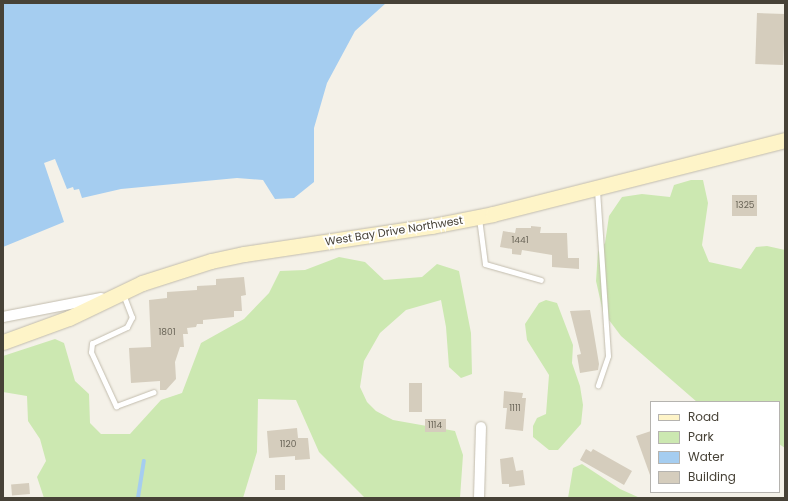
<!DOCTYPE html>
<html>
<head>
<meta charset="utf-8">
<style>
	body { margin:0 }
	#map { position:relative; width:788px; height:501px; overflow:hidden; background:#f4f1e8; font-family:Poppins,sans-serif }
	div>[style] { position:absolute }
	.green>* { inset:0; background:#cce8b1 }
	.water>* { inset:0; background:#a5cdf0 }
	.stream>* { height:3.5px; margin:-1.75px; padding:0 1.75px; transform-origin:1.75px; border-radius:1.75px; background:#a5cdf0 }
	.building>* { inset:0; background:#d5cdbd; transform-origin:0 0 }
	.roads { filter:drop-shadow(0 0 1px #c2bcad) drop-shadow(0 0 1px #c2bcad) }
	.lane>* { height:5px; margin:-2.5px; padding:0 2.5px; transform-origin:2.5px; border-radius:2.5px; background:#fff }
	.street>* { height:10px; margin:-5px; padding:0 5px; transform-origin:5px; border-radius:5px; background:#fff }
	.secondary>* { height:15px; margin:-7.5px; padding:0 7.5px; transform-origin:7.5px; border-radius:7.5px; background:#fef4c8 }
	span { translate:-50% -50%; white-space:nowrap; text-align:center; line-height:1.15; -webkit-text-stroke:3.5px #fff; paint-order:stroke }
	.number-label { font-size:9px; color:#6a6558 }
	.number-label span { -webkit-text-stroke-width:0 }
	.street-label { font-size:11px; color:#474237 }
	.frame { position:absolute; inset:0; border:4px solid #474237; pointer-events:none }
	.legend { position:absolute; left:650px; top:401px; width:130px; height:92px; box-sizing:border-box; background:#fff; border:1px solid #b5b3af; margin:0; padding:5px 7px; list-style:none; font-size:12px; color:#474237 }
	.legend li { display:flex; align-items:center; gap:8px; height:20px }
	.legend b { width:20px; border:1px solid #b5b3af }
</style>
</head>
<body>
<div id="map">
	<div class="green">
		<div style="clip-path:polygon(691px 180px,703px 180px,708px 203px,702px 245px,709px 262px,741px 269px,756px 247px,767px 246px,785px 250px,785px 448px,779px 444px,779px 402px,697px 402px,621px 336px,603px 312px,596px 281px,598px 252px,605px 243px,609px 216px,622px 197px,642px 194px,670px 197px,674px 185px)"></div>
		<div style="clip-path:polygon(339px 257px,365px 262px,384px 280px,422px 277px,437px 264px,459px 271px,471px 333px,472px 374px,461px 378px,449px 367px,446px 327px,441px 300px,406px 310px,380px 333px,364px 361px,360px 387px,367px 402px,376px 411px,393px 420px,455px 431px,463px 455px,460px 498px,365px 498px,319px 452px,296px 400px,258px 399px,257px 452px,243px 498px,44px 498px,37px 477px,46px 461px,40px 439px,28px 421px,27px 396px,3px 392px,3px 356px,55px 339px,64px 343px,75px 381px,89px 394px,90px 423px,101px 434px,130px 434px,161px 400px,182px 393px,201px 343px,244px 319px,269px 293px,280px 271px,305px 270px)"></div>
		<div style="clip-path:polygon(546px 300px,557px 303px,573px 345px,572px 363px,580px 386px,583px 405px,581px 424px,558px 450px,549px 450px,533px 437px,533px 426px,537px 418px,546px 414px,549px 375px,527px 340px,525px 324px,539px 303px)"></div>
		<div style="clip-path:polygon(582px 464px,620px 489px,640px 498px,568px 498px,573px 468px)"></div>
	</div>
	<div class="water">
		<div style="clip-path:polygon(3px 3px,386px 3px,355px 31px,327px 83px,314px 128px,314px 182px,294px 198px,275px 199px,263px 180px,237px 178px,121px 189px,82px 198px,79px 189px,74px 190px,73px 187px,67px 189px,55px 159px,44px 163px,64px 222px,3px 247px)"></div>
	</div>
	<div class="stream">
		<div style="left:138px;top:498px;width:37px;rotate:-81deg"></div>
	</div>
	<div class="building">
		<div style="left:757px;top:13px;width:28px;height:51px;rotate:2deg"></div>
		<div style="left:732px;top:195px;width:25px;height:21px"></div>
		<div style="clip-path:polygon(531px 226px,541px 227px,540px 233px,567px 233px,568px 258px,579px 258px,579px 269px,552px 267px,552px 255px,522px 250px,521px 255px,512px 254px,512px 249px,500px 247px,503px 231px,515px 233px,516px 228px,531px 228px)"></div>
		<div style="clip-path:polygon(244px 277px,246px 295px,241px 296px,242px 311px,234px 311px,234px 317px,203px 320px,203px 324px,197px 324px,196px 327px,187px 328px,188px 334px,183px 334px,184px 347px,180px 347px,175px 362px,176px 379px,166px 390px,160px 390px,160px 381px,131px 383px,129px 348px,151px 347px,149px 300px,167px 298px,167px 292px,197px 290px,197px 286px,216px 285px,216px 279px)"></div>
		<div style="clip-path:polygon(590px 310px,599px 364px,598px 370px,580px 373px,577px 355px,581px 354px,570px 311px)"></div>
		<div style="left:409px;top:383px;width:13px;height:29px"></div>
		<div style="clip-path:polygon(504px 391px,523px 393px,522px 398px,526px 398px,523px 431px,505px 429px,507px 408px,503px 408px)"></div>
		<div style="left:425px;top:419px;width:21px;height:13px"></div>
		<div style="clip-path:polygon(297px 428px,298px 438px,308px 438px,310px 459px,295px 460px,295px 456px,269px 458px,267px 431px)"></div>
		<div style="clip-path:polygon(651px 431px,651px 475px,650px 475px,636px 436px)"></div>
		<div style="clip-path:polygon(586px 449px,591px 452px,593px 449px,632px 471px,624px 485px,580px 460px)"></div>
		<div style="clip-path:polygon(513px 457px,516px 471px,523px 470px,525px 485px,509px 487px,509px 484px,502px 484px,500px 459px)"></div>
		<div style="left:275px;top:475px;width:10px;height:15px"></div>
		<div style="left:29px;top:483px;width:11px;height:18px;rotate:85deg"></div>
	</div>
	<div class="roads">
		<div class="lane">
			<div style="left:597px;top:190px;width:166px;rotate:86.2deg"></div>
			<div style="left:608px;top:356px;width:31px;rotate:109deg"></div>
			<div style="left:479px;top:218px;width:46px;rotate:82.6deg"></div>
			<div style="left:485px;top:264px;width:58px;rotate:15.9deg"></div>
			<div style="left:123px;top:294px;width:25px;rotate:69deg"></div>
			<div style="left:132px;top:317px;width:11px;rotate:117deg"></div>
			<div style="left:127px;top:327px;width:38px;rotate:155deg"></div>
			<div style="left:92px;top:343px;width:9px;rotate:96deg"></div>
			<div style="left:91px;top:352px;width:60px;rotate:65.2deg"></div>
			<div style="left:116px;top:406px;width:40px;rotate:-20.2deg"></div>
		</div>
		<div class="street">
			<div style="left:3px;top:317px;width:100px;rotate:-11deg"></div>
			<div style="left:479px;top:498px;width:71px;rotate:-88.4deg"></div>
		</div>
		<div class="secondary">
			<div style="left:3px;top:342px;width:70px;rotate:-20deg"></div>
			<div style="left:69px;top:318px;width:81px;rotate:-25.6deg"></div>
			<div style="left:142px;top:283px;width:72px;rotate:-17.7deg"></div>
			<div style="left:211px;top:261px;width:34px;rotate:-12deg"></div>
			<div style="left:244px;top:254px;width:190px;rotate:-8.5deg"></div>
			<div style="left:432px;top:226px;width:62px;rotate:-11.1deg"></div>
			<div style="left:493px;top:214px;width:301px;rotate:-14.2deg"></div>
		</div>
	</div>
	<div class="number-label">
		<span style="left:745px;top:205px">1325</span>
		<span style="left:520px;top:240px">1441</span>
		<span style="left:167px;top:332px">1801</span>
		<span style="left:515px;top:408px">1111</span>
		<span style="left:435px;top:425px">1114</span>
		<span style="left:288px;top:444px">1120</span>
	</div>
	<div class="street-label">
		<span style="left:394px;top:231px;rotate:-9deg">West Bay Drive Northwest</span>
	</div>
	<div class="frame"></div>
	<ul class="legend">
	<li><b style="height:5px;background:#fef4c8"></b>Road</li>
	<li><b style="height:11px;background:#cce8b1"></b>Park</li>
	<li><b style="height:11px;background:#a5cdf0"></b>Water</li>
	<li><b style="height:11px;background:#d5cdbd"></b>Building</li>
	</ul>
</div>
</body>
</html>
